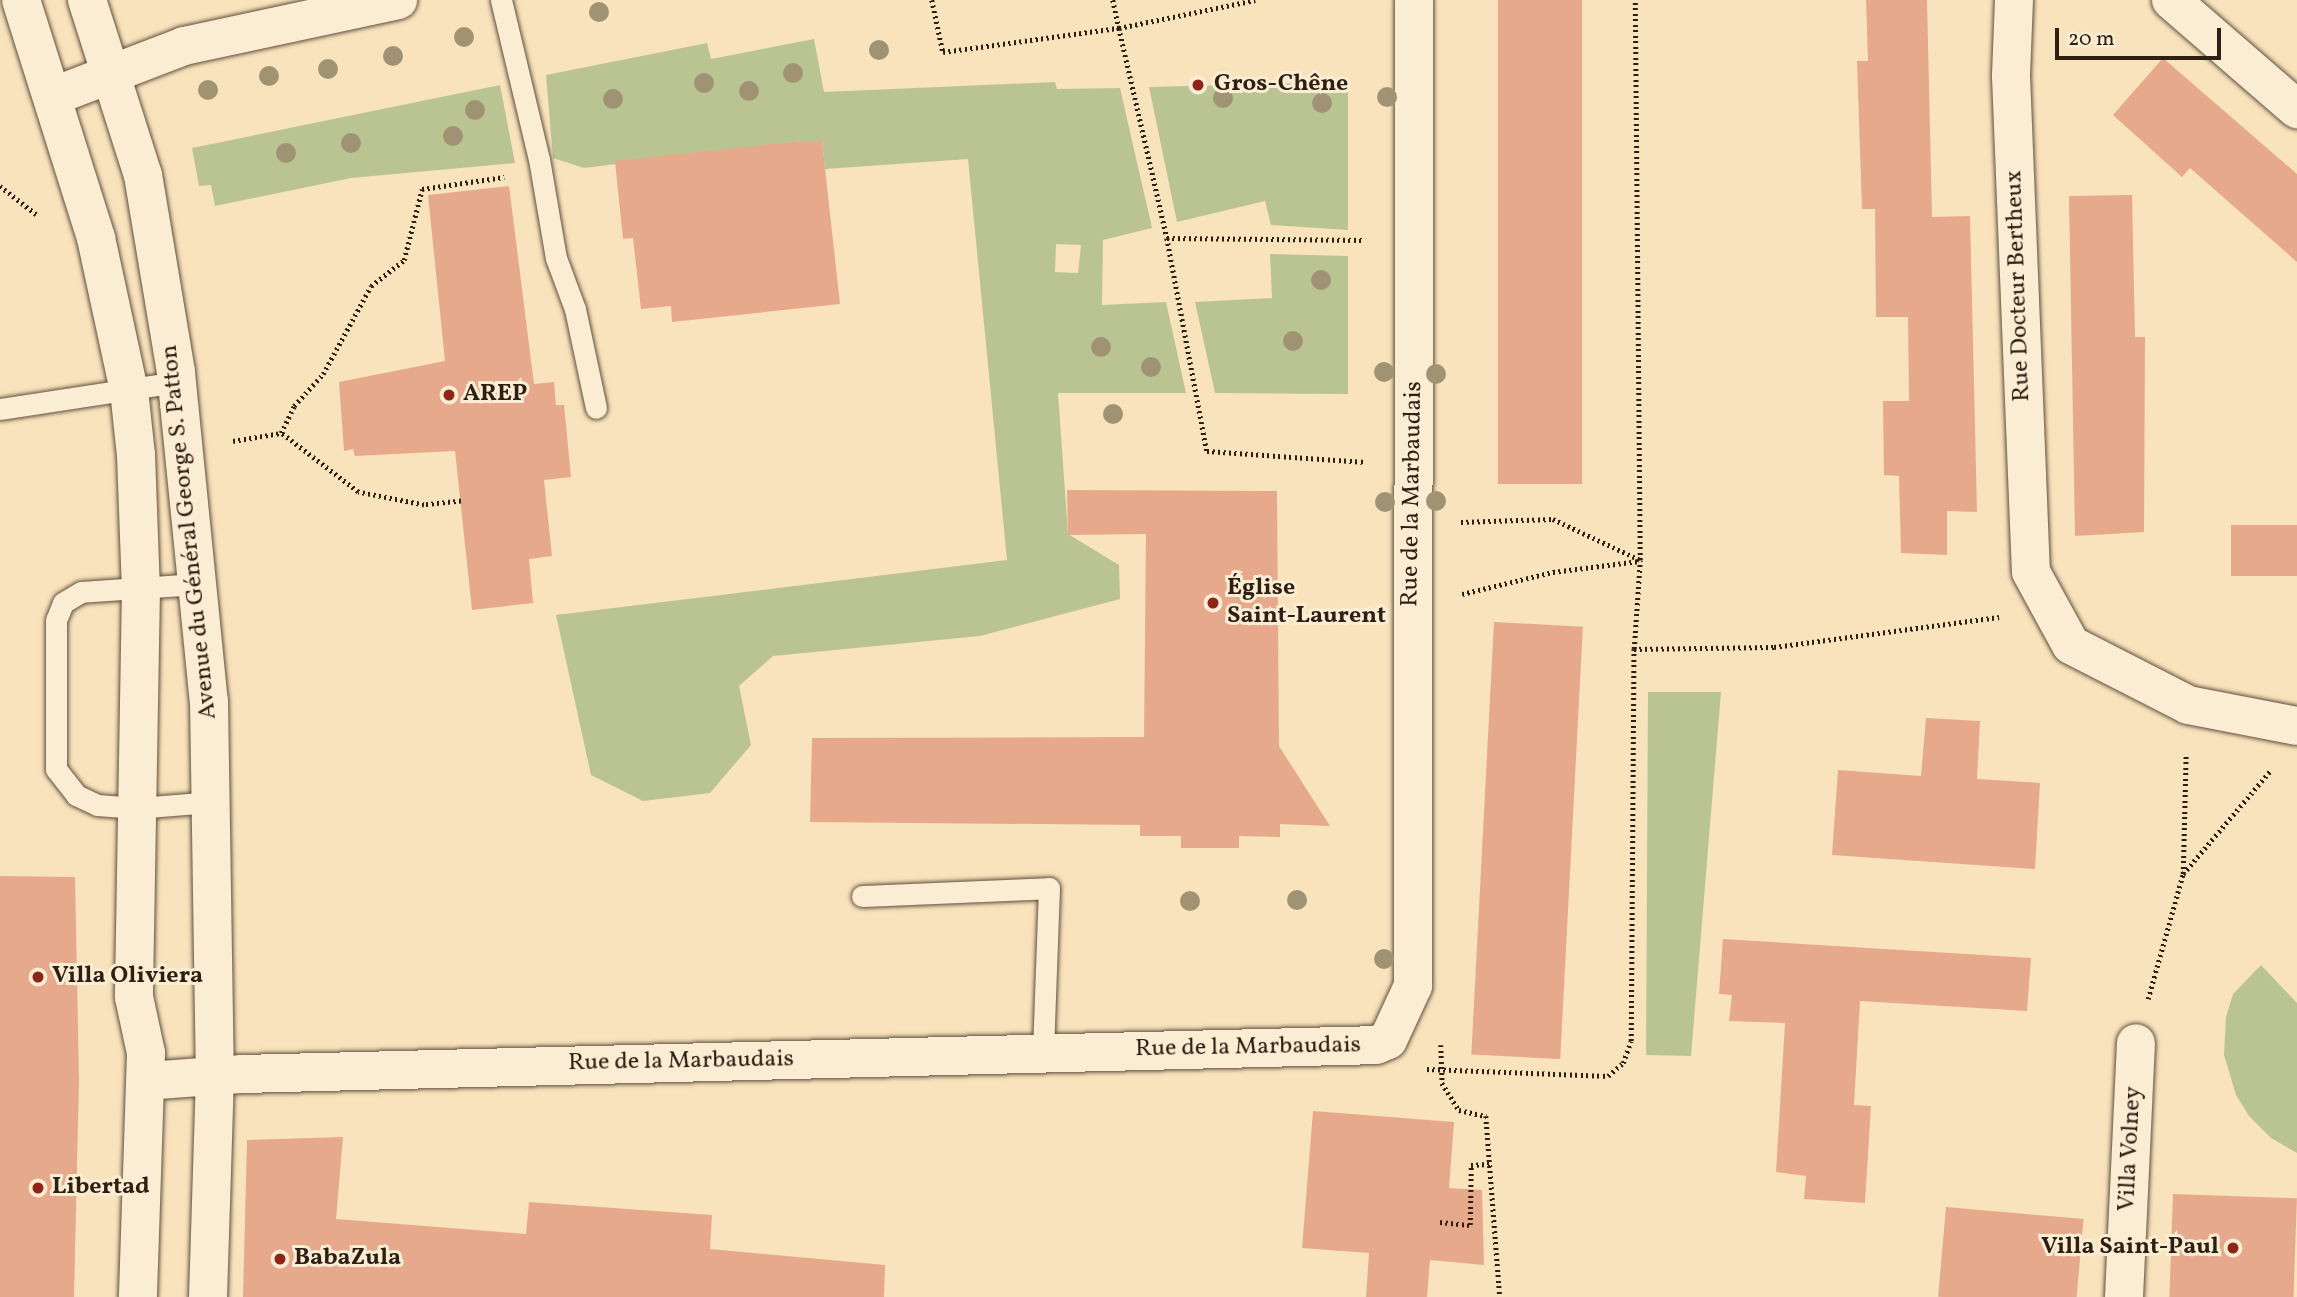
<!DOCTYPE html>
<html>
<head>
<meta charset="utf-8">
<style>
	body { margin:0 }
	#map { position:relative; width:2297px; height:1297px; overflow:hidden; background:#f9e3bd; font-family:Vollkorn,serif }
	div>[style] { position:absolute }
	.green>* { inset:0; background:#bac493 }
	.building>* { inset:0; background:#e6a98c; transform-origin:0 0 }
	.path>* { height:4.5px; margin-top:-2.25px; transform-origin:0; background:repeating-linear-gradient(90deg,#2d1f11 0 2px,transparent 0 5.5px) }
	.roads { filter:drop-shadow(0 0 2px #60503c) drop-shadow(0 0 2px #60503c) }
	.lane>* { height:21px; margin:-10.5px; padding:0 10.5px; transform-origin:10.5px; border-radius:10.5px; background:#fbedd4 }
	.street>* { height:38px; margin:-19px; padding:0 19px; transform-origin:19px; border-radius:19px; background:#fbedd4 }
	.secondary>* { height:38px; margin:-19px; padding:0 19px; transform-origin:19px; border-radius:19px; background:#fbedd4 }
	.trees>* { width:20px; height:20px; margin:-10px; border-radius:50%; background:#a09374 }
	.dots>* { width:19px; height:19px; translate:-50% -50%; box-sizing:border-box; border:4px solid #fbedd4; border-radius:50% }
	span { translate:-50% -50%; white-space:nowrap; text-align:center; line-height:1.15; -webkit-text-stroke:6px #fbedd4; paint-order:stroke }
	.poi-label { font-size:24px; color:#2d1f11; font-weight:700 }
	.left { translate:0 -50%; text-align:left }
	.right { translate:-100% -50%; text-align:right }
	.street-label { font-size:24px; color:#2d1f11 }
	.scale { position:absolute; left:2055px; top:28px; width:166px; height:32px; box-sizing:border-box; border:4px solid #2d1f11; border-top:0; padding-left:9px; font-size:21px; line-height:24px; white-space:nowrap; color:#2d1f11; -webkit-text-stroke:5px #fbedd4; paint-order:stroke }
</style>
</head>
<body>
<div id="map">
	<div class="green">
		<div style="clip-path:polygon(evenodd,814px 39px,824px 92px,1055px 82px,1057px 89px,1120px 88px,1152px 228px,1103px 240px,1102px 305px,1166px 302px,1186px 393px,1058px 393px,1068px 534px,1119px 565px,1120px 599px,980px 636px,773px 656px,739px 686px,751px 745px,710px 793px,643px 801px,591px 775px,556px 615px,1007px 560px,968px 159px,825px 169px,822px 141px,802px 141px,584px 168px,553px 158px,546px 75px,707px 43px,711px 59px,814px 39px,1056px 244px,1081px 245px,1078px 273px,1055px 272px,1056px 244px)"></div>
		<div style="clip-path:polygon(1348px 82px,1348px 230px,1271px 225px,1265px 201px,1177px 222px,1149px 87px)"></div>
		<div style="clip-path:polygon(500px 85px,515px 163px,351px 178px,215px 206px,211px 185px,199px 186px,192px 148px)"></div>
		<div style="clip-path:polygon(1270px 254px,1348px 256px,1348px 394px,1215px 393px,1195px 302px,1272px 298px)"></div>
		<div style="clip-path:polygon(1648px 692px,1721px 692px,1691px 1056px,1646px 1055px)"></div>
		<div style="clip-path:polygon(2261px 965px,2297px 1003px,2297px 1153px,2271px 1138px,2249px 1116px,2236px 1095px,2224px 1055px,2226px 1017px,2233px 994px)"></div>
	</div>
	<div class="building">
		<div style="left:1498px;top:0;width:84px;height:484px"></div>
		<div style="clip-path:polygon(1866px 0,1927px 0,1932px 217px,1970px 216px,1977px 512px,1947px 511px,1947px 555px,1901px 553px,1899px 476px,1884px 475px,1883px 401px,1909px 401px,1908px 317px,1876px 317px,1875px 209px,1862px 209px,1857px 61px,1868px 61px)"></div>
		<div style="clip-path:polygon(2163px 58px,2297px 174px,2297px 262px,2190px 168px,2182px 177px,2113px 115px)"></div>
		<div style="clip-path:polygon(802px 141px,822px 141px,840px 304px,672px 322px,671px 306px,641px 309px,633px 238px,623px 239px,615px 161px)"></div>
		<div style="clip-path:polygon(509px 186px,534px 384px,554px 382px,556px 405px,564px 405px,571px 477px,544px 480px,552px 556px,529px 559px,533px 603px,472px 610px,455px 451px,355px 456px,353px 449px,344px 451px,339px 382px,445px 361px,428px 195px)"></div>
		<div style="clip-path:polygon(2132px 195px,2135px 337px,2145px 337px,2144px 532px,2075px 536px,2069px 196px)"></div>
		<div style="clip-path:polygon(1067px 490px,1277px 491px,1279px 746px,1330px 826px,1280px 824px,1280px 837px,1239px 836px,1239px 848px,1181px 848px,1181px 836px,1140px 836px,1140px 825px,810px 822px,812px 738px,1144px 737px,1146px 534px,1068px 535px)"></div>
		<div style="left:2297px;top:525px;width:51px;height:66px;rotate:90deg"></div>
		<div style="left:1494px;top:622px;width:89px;height:433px;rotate:3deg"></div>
		<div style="clip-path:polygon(1926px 718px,1980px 721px,1977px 779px,2040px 783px,2035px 869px,1832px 855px,1838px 770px,1921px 776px)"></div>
		<div style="clip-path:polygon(0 876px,75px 877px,79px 1079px,74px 1297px,0 1297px)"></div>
		<div style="clip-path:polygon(1723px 939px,2031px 958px,2027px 1011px,1860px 1001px,1854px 1105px,1871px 1106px,1865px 1203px,1804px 1199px,1806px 1176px,1776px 1172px,1785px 1023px,1729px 1021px,1732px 995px,1719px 994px)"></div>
		<div style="clip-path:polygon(1313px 1111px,1454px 1122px,1449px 1188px,1482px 1190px,1484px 1265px,1430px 1260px,1427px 1297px,1366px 1297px,1369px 1253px,1302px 1248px)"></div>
		<div style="clip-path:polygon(343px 1137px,336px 1219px,526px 1234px,529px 1202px,712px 1215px,710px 1249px,885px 1265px,884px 1297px,243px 1297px,247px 1140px)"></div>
		<div style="left:2173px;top:1194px;width:124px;height:103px;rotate:2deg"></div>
		<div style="left:1946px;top:1207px;width:138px;height:90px;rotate:5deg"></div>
	</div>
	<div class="path">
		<div style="left:932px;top:0;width:53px;rotate:78.1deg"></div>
		<div style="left:943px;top:52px;width:178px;rotate:-7.8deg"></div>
		<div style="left:1119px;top:28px;width:215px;rotate:77.1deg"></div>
		<div style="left:1167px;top:238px;width:217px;rotate:79.4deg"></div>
		<div style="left:1207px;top:451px;width:159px;rotate:4deg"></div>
		<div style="left:1113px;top:0;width:29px;rotate:78deg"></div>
		<div style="left:1119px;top:28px;width:139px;rotate:-11.6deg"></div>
		<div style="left:0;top:186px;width:46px;rotate:37.9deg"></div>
		<div style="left:1167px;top:238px;width:196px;rotate:0.6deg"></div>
		<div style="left:233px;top:441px;width:49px;rotate:-9.5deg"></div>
		<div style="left:461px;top:501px;width:37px;rotate:174deg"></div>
		<div style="left:424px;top:505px;width:67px;rotate:-168.9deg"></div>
		<div style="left:358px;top:492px;width:97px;rotate:-142.5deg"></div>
		<div style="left:281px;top:433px;width:30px;rotate:-64deg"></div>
		<div style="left:294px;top:406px;width:43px;rotate:-47.8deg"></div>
		<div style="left:323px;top:374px;width:100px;rotate:-61.4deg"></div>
		<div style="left:371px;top:286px;width:42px;rotate:-38.2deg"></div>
		<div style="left:404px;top:260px;width:73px;rotate:-75.8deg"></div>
		<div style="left:422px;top:189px;width:83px;rotate:-8.3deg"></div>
		<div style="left:1461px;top:522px;width:92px;rotate:-1.9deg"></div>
		<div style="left:1553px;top:519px;width:96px;rotate:25.2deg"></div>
		<div style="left:1462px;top:594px;width:94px;rotate:-13.6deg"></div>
		<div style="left:1553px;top:572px;width:87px;rotate:-7.3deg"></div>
		<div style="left:1634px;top:649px;width:140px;rotate:-0.8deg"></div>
		<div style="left:1774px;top:647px;width:227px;rotate:-7.6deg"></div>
		<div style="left:2183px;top:874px;width:135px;rotate:-49.8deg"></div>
		<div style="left:2148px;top:999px;width:130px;rotate:-74.4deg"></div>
		<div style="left:2183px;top:874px;width:121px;rotate:-88.6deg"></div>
		<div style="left:1441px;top:1045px;width:38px;rotate:88deg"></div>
		<div style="left:1442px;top:1083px;width:32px;rotate:58deg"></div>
		<div style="left:1459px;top:1110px;width:28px;rotate:13deg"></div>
		<div style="left:1486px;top:1116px;width:182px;rotate:85.6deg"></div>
		<div style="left:1427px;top:1069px;width:181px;rotate:2.2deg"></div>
		<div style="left:1608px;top:1076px;width:20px;rotate:-41deg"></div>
		<div style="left:1623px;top:1063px;width:23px;rotate:-70deg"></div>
		<div style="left:1631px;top:1041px;width:392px;rotate:-89.6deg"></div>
		<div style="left:1634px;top:649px;width:89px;rotate:-86.1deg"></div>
		<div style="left:1640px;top:560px;width:560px;rotate:-90.51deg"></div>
		<div style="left:1440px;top:1222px;width:30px;rotate:6deg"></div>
		<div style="left:1470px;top:1225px;width:60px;rotate:-89deg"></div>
		<div style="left:1471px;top:1165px;width:22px;rotate:-3deg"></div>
	</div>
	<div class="roads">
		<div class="lane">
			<div style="left:501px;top:0;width:163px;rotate:76.6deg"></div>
			<div style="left:539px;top:159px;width:100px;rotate:80.3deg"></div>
			<div style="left:556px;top:258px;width:54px;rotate:69.6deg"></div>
			<div style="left:575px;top:309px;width:101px;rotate:78deg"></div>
			<div style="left:0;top:409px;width:179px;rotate:-8.7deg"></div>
			<div style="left:197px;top:584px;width:116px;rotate:176.1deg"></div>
			<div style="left:81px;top:592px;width:21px;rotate:149deg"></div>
			<div style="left:63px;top:603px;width:18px;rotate:112deg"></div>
			<div style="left:56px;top:620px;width:149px;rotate:90deg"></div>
			<div style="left:56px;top:769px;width:33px;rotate:52deg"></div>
			<div style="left:76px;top:795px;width:23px;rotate:25deg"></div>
			<div style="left:97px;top:805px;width:40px;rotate:4.3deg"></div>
			<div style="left:137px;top:808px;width:75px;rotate:-4.6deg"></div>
			<div style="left:862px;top:896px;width:187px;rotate:-2.4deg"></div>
			<div style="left:1049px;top:888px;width:165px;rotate:92.1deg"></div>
		</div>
		<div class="street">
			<div style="left:2014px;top:0;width:76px;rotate:92.3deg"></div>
			<div style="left:2011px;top:76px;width:496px;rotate:87.7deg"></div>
			<div style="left:2031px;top:572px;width:83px;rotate:61.3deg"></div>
			<div style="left:2071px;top:645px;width:131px;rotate:27.1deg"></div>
			<div style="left:2188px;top:705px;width:111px;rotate:10.9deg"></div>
			<div style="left:2171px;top:0;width:167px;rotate:40.9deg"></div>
			<div style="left:146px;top:1081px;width:96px;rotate:-4.2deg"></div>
			<div style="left:242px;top:1074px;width:1134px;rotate:-1.46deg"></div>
			<div style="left:1376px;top:1045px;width:13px;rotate:-23deg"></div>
			<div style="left:1388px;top:1040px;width:60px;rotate:-65.2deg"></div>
			<div style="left:1413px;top:986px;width:986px;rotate:-89.94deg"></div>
			<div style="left:2124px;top:1297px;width:254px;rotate:-87.3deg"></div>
		</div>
		<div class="secondary">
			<div style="left:21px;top:0;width:250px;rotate:72.5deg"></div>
			<div style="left:96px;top:238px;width:156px;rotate:77.8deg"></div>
			<div style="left:129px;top:390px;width:65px;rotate:83.9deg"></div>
			<div style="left:136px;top:455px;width:134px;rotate:87.9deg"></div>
			<div style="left:141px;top:589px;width:408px;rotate:91deg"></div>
			<div style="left:134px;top:997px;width:57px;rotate:77.9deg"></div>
			<div style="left:146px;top:1053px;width:244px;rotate:91.9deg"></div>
			<div style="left:87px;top:0;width:184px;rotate:72.3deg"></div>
			<div style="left:143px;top:175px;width:201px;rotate:80.5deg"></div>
			<div style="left:176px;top:373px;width:330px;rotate:84.3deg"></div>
			<div style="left:209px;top:701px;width:374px;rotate:89.1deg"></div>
			<div style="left:215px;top:1075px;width:222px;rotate:91.8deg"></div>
			<div style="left:54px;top:96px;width:139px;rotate:-21deg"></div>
			<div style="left:184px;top:46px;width:219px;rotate:-12.1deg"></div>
		</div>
	</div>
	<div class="trees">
		<div style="left:599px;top:12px"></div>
		<div style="left:464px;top:37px"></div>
		<div style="left:879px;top:50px"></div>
		<div style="left:393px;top:56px"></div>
		<div style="left:328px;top:69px"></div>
		<div style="left:793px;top:73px"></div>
		<div style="left:269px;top:76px"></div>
		<div style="left:704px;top:83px"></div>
		<div style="left:208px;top:90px"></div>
		<div style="left:749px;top:91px"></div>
		<div style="left:1387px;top:97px"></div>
		<div style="left:1223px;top:98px"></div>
		<div style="left:613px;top:99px"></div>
		<div style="left:1322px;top:103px"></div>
		<div style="left:475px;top:110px"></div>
		<div style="left:453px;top:136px"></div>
		<div style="left:351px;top:143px"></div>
		<div style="left:286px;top:153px"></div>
		<div style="left:1321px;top:280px"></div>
		<div style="left:1293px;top:341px"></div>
		<div style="left:1101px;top:347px"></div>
		<div style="left:1151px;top:367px"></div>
		<div style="left:1384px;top:372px"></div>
		<div style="left:1436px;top:374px"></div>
		<div style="left:1113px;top:414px"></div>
		<div style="left:1436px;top:501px"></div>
		<div style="left:1385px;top:502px"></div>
		<div style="left:1297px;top:900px"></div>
		<div style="left:1190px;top:901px"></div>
		<div style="left:1384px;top:959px"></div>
	</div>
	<div class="dots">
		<div style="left:1198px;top:85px;background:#8f2418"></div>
		<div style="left:449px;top:395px;background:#8f2418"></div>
		<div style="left:1213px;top:603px;background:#8f2418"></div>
		<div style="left:38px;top:977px;background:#8f2418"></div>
		<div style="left:38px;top:1188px;background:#8f2418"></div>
		<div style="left:2233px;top:1248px;background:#8f2418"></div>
		<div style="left:280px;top:1259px;background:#8f2418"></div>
	</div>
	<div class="poi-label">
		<span class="left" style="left:1214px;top:85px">Gros-Chêne</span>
		<span class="left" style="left:463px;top:395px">AREP</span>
		<span class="left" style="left:1227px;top:603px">Église<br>Saint-Laurent</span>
		<span class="left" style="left:52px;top:977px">Villa Oliviera</span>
		<span class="left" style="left:52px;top:1188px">Libertad</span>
		<span class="right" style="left:2219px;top:1248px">Villa Saint-Paul</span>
		<span class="left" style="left:294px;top:1259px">BabaZula</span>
	</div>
	<div class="street-label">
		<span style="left:2019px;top:286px;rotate:-92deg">Rue Docteur Bertheux</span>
		<span style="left:1413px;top:494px;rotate:-89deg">Rue de la Marbaudais</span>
		<span style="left:190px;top:532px;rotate:-96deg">Avenue du Général George S. Patton</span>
		<span style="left:1248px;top:1048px;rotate:-1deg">Rue de la Marbaudais</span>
		<span style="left:681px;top:1062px;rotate:-1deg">Rue de la Marbaudais</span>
		<span style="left:2131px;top:1149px;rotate:-87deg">Villa Volney</span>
	</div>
	<div class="scale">20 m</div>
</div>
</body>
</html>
